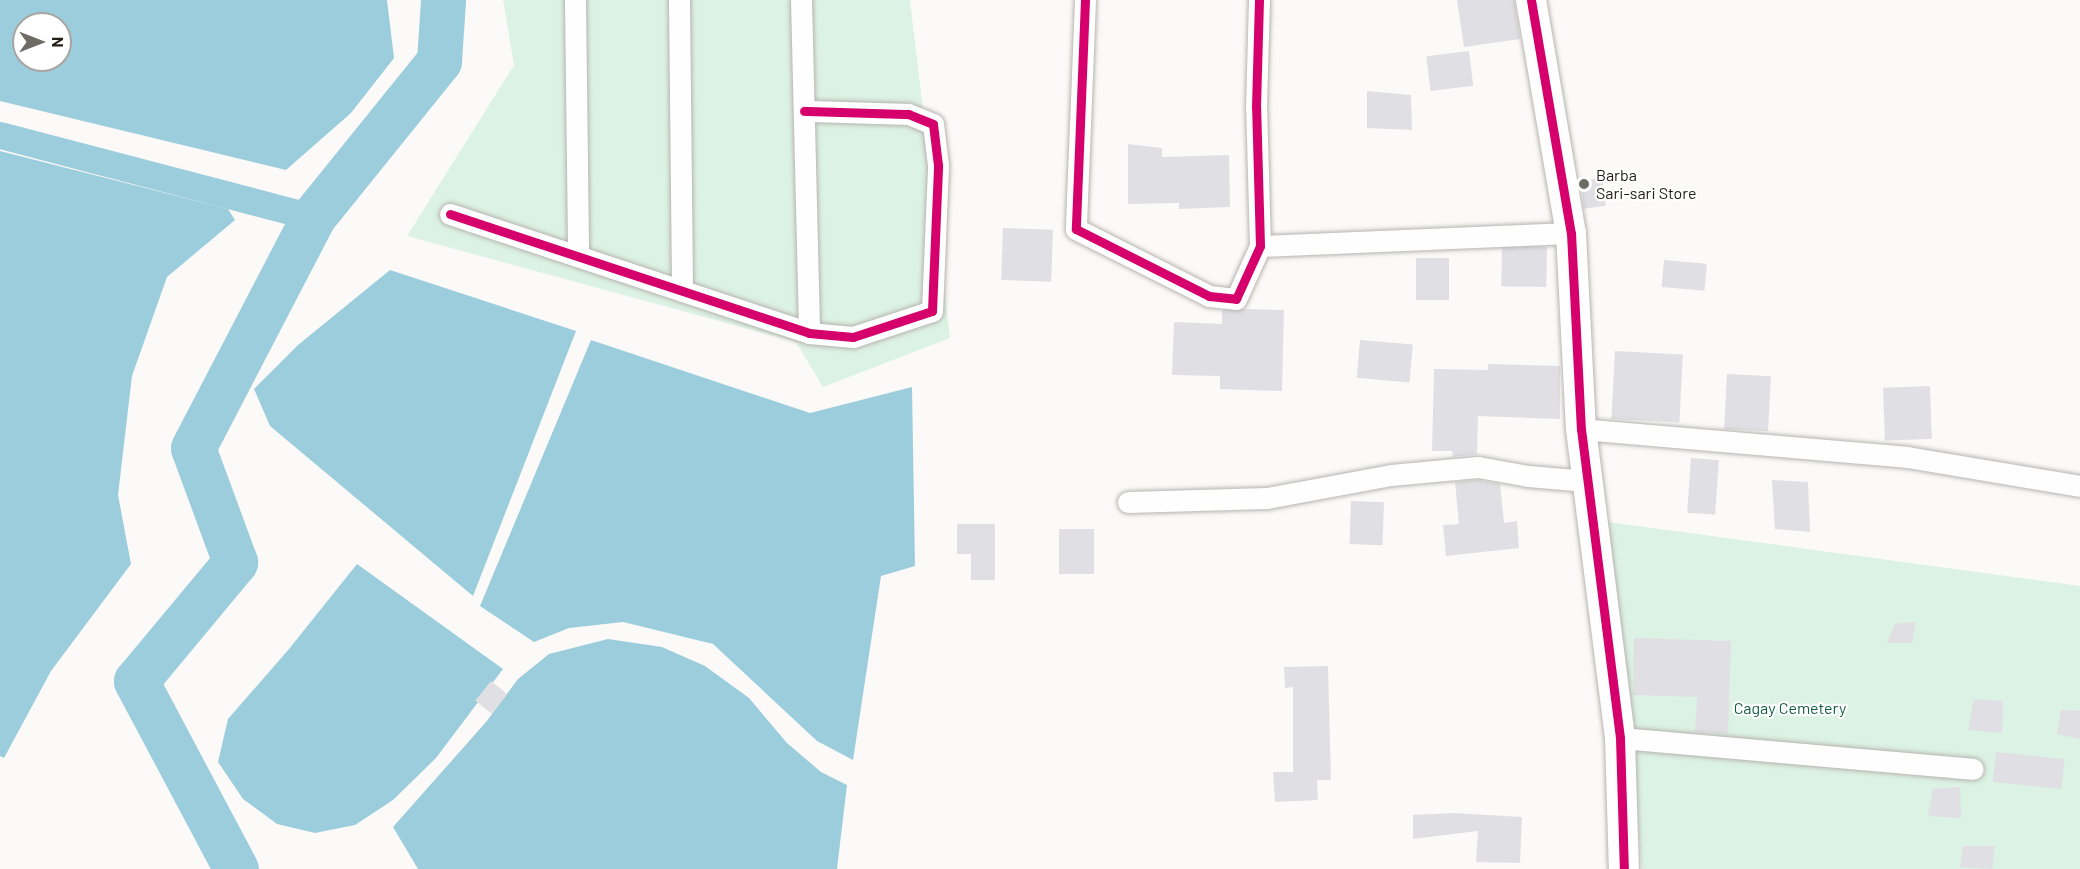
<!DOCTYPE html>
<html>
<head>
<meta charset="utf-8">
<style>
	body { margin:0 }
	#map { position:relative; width:2080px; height:869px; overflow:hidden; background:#fcfaf8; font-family:Barlow,sans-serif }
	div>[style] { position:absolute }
	.green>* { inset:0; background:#dcf2e4 }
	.water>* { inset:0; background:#9ccddd }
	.canal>* { height:27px; margin:-13.5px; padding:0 13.5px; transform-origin:13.5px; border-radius:13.5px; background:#9ccddd }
	.river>* { height:45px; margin:-22.5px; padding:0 22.5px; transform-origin:22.5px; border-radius:22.5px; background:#9ccddd }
	.building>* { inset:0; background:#e0dfe3; transform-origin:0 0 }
	.roads { filter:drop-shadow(0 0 2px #b7b4af) drop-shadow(0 0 2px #b7b4af) }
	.street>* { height:21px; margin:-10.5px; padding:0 10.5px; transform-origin:10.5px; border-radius:10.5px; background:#fffefe }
	.secondary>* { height:30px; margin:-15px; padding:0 15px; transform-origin:15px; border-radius:15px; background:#fffefe }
	.cycleway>* { height:9px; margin:-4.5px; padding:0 4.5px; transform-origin:4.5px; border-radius:4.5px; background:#d6006c }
	.dots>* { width:16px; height:16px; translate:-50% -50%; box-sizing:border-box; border:3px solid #fff; border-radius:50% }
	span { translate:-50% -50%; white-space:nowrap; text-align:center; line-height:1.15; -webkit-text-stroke:4.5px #fff; paint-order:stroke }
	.poi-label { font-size:16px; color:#221e14 }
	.left { translate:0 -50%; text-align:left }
	.park-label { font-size:16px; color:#145e40 }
	.north { position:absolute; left:12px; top:12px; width:60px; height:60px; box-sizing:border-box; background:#fff; border:2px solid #a7a5a1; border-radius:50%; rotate:90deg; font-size:16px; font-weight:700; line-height:24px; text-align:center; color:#221e14 }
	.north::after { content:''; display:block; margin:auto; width:21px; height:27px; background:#6e6b64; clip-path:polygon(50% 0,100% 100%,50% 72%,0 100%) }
</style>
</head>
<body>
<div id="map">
	<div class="green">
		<div style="clip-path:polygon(503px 0,910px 0,950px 338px,823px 387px,796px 342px,407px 236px,514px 65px)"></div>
		<div style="clip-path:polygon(1608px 522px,2080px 586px,2080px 869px,1642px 869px)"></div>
	</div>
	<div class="water">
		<div style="clip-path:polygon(evenodd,0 0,387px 0,394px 58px,351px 113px,286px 170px,0 101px,0 0,24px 24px,60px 24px,60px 60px,24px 60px,24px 24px)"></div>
		<div style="clip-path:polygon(0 151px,228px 209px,235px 220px,167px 277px,132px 376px,118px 495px,131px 564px,51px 671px,4px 758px,0 756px)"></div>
		<div style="clip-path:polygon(390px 270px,576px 331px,473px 596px,270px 426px,254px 389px,298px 345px)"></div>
		<div style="clip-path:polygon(591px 340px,810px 413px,912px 387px,915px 566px,881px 576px,853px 760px,817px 741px,713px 644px,623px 622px,569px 628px,534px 642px,480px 606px)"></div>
		<div style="clip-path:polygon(357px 564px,503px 669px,436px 758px,393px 800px,355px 825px,315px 833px,277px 824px,243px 799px,218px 762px,228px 719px,289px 649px)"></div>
		<div style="clip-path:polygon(608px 639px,662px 647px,705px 666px,749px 698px,787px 743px,821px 772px,847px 785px,837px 869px,418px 869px,393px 827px,486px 722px,518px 679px,549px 654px)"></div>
	</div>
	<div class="canal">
		<div style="left:0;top:135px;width:324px;rotate:14.7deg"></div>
	</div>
	<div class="river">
		<div style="left:236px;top:869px;width:213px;rotate:-118deg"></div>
		<div style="left:136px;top:681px;width:155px;rotate:-50.2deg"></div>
		<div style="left:235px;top:562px;width:121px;rotate:-110.2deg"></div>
		<div style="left:193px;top:448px;width:260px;rotate:-62.5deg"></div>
		<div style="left:313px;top:217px;width:201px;rotate:-51.1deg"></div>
		<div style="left:439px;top:61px;width:61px;rotate:-86.2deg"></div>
	</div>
	<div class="building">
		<div style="clip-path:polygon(1457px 0,1514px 0,1520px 39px,1464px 47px)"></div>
		<div style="left:1469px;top:51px;width:35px;height:43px;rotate:83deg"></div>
		<div style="clip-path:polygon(1367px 91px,1411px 95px,1412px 130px,1367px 128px)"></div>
		<div style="clip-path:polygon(1128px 144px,1162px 148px,1162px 157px,1229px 155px,1230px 207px,1179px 209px,1179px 203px,1128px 204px)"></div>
		<div style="left:1602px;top:178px;width:28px;height:22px;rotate:82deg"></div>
		<div style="left:1003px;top:228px;width:50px;height:52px;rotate:2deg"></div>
		<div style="left:1547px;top:247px;width:40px;height:45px;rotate:91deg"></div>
		<div style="left:1416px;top:258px;width:33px;height:42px"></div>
		<div style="left:1664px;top:260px;width:43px;height:27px;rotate:5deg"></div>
		<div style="clip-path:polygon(1243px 309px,1284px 310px,1282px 391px,1220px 389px,1220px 376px,1172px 375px,1174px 322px,1222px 324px,1222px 310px)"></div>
		<div style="left:1360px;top:340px;width:53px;height:38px;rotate:5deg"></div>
		<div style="left:1615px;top:351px;width:68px;height:68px;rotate:3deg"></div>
		<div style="clip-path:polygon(1488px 364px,1560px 366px,1560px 419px,1478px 416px,1477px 454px,1453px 457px,1452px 451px,1432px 451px,1434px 369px,1488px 370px)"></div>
		<div style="left:1727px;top:374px;width:44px;height:55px;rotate:3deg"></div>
		<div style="left:1930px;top:386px;width:53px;height:47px;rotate:88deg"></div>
		<div style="left:1691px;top:458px;width:28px;height:55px;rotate:4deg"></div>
		<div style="clip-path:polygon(1476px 480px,1500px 484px,1504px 523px,1517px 521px,1519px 548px,1446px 556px,1443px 525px,1459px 524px,1455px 482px)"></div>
		<div style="clip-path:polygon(1772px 480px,1808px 482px,1810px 532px,1775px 529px)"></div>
		<div style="left:1351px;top:501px;width:33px;height:43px;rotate:2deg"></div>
		<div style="clip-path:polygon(957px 524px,995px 524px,995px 580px,971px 580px,971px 554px,957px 554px)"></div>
		<div style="left:1059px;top:529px;width:35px;height:45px"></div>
		<div style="clip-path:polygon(1916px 622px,1912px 643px,1887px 643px,1895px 624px)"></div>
		<div style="clip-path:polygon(1634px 638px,1731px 641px,1728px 734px,1695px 732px,1697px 697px,1633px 695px)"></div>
		<div style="clip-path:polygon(1328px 666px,1331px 780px,1317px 780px,1318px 800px,1275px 802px,1273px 772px,1293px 772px,1293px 687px,1285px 688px,1284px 667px)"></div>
		<div style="left:491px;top:681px;width:21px;height:25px;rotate:39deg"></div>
		<div style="clip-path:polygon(1974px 699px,2003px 701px,2002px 733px,1968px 730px)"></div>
		<div style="clip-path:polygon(2061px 710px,2080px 711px,2080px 739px,2057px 734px)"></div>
		<div style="left:1996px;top:752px;width:69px;height:30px;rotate:6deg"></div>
		<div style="clip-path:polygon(1960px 787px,1961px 818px,1928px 816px,1933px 789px)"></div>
		<div style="clip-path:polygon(1454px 813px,1522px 817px,1520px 863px,1476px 862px,1478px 831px,1413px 839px,1413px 815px)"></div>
		<div style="clip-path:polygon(1963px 846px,1995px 846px,1992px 869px,1960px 867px)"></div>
	</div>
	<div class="roads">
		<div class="street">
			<div style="left:575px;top:0;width:256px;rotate:89.3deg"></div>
			<div style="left:679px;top:0;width:291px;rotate:89.4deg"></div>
			<div style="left:801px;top:0;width:333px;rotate:88.6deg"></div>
			<div style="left:1085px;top:0;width:229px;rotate:92.3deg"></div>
			<div style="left:1076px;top:229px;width:149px;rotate:26.7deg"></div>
			<div style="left:1209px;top:296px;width:27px;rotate:6deg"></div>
			<div style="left:1236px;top:299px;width:58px;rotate:-65.6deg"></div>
			<div style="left:1260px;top:246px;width:139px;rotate:-91.6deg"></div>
			<div style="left:1256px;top:107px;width:107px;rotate:-88.4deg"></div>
			<div style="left:450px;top:214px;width:378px;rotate:18.3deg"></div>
			<div style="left:809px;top:333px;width:44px;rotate:5.2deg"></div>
			<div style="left:853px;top:337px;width:83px;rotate:-18.2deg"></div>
			<div style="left:932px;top:311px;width:146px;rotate:-87.6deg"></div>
			<div style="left:938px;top:165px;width:41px;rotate:-97deg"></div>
			<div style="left:933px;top:124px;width:27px;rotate:-158deg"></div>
			<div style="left:908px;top:114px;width:104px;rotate:-178.3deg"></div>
			<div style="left:1260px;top:246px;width:311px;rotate:-2.4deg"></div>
			<div style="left:1581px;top:429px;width:327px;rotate:4.9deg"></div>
			<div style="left:1907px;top:457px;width:175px;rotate:9.5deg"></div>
			<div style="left:1128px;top:502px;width:139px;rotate:-1.6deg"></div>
			<div style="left:1267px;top:498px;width:126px;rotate:-10.5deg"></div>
			<div style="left:1391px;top:475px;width:87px;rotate:-5.3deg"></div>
			<div style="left:1478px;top:467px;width:51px;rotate:10.2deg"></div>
			<div style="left:1528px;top:476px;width:59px;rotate:4.8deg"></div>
			<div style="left:1620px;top:738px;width:354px;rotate:5deg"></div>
		</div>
		<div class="secondary">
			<div style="left:1531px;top:0;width:236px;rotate:80.3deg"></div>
			<div style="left:1571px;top:233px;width:196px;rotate:87.1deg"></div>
			<div style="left:1581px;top:429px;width:311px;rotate:82.8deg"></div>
			<div style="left:1620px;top:738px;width:131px;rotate:88.3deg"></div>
		</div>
	</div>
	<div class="cycleway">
		<div style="left:1085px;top:0;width:229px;rotate:92.3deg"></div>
		<div style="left:1076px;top:229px;width:149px;rotate:26.7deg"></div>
		<div style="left:1209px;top:296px;width:27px;rotate:6deg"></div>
		<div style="left:1236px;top:299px;width:58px;rotate:-65.6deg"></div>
		<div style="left:1260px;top:246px;width:139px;rotate:-91.6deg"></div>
		<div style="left:1256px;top:107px;width:107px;rotate:-88.4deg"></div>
		<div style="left:1531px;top:0;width:236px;rotate:80.3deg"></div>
		<div style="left:1571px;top:233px;width:196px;rotate:87.1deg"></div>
		<div style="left:1581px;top:429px;width:311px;rotate:82.8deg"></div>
		<div style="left:1620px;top:738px;width:131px;rotate:88.3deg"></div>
		<div style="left:450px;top:214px;width:378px;rotate:18.3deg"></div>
		<div style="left:809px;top:333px;width:44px;rotate:5.2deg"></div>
		<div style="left:853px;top:337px;width:83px;rotate:-18.2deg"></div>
		<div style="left:932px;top:311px;width:146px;rotate:-87.6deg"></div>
		<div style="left:938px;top:165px;width:41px;rotate:-97deg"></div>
		<div style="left:933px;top:124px;width:27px;rotate:-158deg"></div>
		<div style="left:908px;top:114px;width:104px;rotate:-178.3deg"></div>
	</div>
	<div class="dots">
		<div style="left:1584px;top:184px;background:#6e6b64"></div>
	</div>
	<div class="poi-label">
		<span class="left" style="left:1596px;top:184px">Barba<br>Sari-sari Store</span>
	</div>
	<div class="park-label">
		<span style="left:1790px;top:708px">Cagay Cemetery</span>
	</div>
	<div class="north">N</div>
</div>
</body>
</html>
